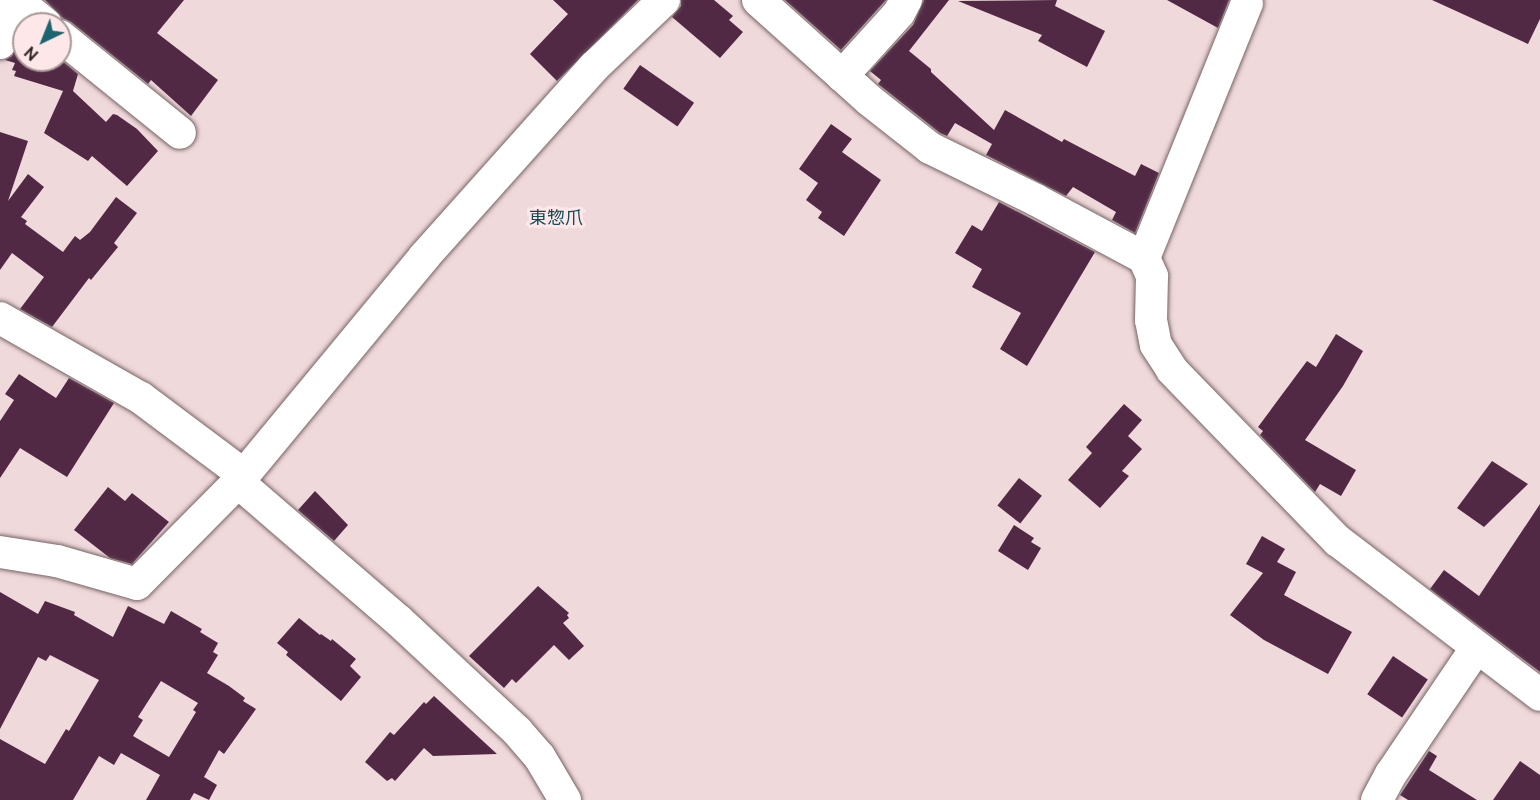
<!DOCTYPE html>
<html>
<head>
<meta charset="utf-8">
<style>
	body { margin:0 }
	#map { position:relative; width:1540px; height:800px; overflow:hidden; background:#f0d9db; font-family:Ubuntu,"Noto Sans JP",sans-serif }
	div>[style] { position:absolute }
	.building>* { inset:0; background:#522945; transform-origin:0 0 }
	.roads { filter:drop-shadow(0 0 2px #776364) drop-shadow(0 0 2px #776364) }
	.minor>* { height:32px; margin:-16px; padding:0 16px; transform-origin:16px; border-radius:16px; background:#fff }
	span { translate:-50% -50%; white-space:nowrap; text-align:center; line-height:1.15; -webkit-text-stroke:6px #fee7e8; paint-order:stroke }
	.neighbourhood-label { font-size:18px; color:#104c55 }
	.north { position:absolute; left:12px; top:12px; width:60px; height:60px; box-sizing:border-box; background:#fee7e8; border:2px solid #a99; border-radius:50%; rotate:223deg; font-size:16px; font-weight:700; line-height:24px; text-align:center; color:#2b2323 }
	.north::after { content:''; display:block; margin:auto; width:21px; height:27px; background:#1a6570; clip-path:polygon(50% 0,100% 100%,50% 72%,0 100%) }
</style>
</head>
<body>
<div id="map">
	<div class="building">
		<div style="clip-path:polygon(45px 0,184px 0,157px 33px,218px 80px,191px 116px,151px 80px,148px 84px,142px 79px,71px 22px,63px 18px)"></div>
		<div style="clip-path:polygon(553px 0,638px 0,557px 81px,530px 54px,568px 14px)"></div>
		<div style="clip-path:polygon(681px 0,714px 0,733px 16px,729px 20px,743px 32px,720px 58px,672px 17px,681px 6px)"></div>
		<div style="clip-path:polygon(785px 0,886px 0,841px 50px)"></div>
		<div style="clip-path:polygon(924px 0,949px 0,909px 51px,931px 69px,931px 72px,994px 130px,1005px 110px,1062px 142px,1064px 139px,1135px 176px,1141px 164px,1159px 173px,1135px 233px,1112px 220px,1116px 212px,1073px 187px,1066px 196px,986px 155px,992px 144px,955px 123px,947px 136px,940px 133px,878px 84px,881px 80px,870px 71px,913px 25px)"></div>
		<div style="clip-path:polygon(1057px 0,1055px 6px,1105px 31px,1087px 67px,1038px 41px,1042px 35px,958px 1px)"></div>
		<div style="clip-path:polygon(1167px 0,1229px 0,1218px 28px)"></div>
		<div style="clip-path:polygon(1432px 0,1540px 0,1540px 19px,1528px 44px)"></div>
		<div style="clip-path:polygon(21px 37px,24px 38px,24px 60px,60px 59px,78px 74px,73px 91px,106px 122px,113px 114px,117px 115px,137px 129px,158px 151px,127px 186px,92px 156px,88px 161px,44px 133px,63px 91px,14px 76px,16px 71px,12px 70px,15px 63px,5px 60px,12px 56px)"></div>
		<div style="left:640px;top:65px;width:66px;height:29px;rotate:35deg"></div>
		<div style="clip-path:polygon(831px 124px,852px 139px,842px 152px,881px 180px,844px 236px,818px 218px,822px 212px,806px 200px,818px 183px,799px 169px)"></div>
		<div style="clip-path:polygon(0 132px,28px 141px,8px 201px,28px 174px,44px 187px,21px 217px,27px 221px,25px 224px,63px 252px,75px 236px,80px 240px,90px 232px,116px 197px,137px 213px,114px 243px,118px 247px,91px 280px,89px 278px,52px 327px,20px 309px,44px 277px,12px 253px,0 270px)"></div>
		<div style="clip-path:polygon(999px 202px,1095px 252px,1027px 366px,1000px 349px,1021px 313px,972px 287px,982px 269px,955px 253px,972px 225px,982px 231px)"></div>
		<div style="clip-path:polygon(1336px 334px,1363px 351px,1343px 386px,1305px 440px,1356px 470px,1341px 496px,1320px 484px,1315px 492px,1260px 435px,1263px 431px,1258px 427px,1307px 361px,1316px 367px)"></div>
		<div style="clip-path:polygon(19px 374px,56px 398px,69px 378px,114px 403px,67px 477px,20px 448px,0 478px,0 421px,14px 400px,5px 394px)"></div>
		<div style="clip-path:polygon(1124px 404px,1142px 420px,1128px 436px,1142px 449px,1122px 471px,1129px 476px,1100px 508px,1068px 480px,1092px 453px,1086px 447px)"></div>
		<div style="clip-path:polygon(1492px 461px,1528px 484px,1484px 527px,1457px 508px)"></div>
		<div style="left:1019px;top:478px;width:29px;height:35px;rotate:38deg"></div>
		<div style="clip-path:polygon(108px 487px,125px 501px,132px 493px,169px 522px,132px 564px,110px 558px,74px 530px)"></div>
		<div style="clip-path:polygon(315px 491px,348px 525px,334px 541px,298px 510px)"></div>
		<div style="clip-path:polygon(1540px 504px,1540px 672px,1430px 589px,1444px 570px,1479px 596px)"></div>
		<div style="clip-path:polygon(1014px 525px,1034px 538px,1031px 542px,1041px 548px,1028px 570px,998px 551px)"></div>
		<div style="clip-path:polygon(1262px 536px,1285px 549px,1277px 562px,1296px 572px,1284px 595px,1352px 632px,1328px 674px,1264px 640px,1230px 615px,1263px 573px,1246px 564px)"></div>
		<div style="clip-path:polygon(538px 586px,569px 613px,567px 615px,569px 618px,563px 623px,584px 646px,569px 660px,554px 645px,516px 683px,512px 679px,504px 688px,469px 656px)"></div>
		<div style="clip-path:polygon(evenodd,0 592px,38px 614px,45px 601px,75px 612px,74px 615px,113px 637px,128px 606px,164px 624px,171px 611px,202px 629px,200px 632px,218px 643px,213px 652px,218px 655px,207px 673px,229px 686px,245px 698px,243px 701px,256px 709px,224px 754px,219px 750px,204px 777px,217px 785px,209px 800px,194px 793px,190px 800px,146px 800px,160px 775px,121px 753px,114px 765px,99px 756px,73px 800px,0 800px,0 739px,45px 764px,66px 729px,69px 731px,99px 680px,50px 655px,46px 661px,38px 657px,0 729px,0 592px,161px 681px,198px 703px,193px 710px,196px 712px,169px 757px,133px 736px,143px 720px,138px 717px,161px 681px)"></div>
		<div style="clip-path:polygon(299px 618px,320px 635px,321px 634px,331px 641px,332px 639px,356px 659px,350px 666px,361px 677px,341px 701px,286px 655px,288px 652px,277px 643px)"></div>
		<div style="left:1393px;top:656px;width:42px;height:46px;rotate:34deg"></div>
		<div style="clip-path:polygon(434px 696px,497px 754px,433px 756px,424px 748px,395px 781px,392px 778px,387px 781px,365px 762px,390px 732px,394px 735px,424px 702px,426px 704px)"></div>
		<div style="clip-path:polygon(1429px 751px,1437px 756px,1429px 770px,1477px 800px,1408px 800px,1400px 795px)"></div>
		<div style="clip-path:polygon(1520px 761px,1540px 775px,1540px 800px,1493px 800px)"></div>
	</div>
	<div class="roads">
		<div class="minor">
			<div style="left:16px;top:0;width:38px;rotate:39deg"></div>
			<div style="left:758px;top:0;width:149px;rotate:42deg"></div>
			<div style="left:869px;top:100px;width:78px;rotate:38.2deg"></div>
			<div style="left:930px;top:148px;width:118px;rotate:26.1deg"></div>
			<div style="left:1036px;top:200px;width:123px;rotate:28.2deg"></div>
			<div style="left:1144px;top:258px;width:20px;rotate:66deg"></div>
			<div style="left:1152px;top:276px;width:44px;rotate:91.3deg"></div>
			<div style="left:1151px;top:320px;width:25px;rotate:79deg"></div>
			<div style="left:1156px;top:345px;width:30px;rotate:57deg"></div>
			<div style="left:1172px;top:370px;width:238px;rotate:45.9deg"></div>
			<div style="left:1338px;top:541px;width:254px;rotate:37.3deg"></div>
			<div style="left:60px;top:36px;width:154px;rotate:38.9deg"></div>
			<div style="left:0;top:43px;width:46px;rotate:-70.8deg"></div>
			<div style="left:842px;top:76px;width:85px;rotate:-47.9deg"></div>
			<div style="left:899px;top:13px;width:15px;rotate:-62deg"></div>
			<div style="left:1144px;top:258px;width:275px;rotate:-68deg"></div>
			<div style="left:0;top:318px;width:162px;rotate:29.6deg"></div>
			<div style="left:141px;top:398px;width:129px;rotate:36.8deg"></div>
			<div style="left:238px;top:482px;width:211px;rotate:40.8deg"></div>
			<div style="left:398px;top:620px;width:163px;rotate:43deg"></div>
			<div style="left:517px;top:731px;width:33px;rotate:49deg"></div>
			<div style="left:539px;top:756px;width:51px;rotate:59.4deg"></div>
			<div style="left:0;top:552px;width:58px;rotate:9deg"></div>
			<div style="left:57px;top:561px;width:83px;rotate:16deg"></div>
			<div style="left:137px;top:584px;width:144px;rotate:-45.3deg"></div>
			<div style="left:238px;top:482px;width:292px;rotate:-50.4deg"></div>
			<div style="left:424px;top:257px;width:255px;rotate:-48.2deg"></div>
			<div style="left:594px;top:67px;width:97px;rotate:-43.7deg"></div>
			<div style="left:1377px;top:800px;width:30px;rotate:-62deg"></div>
			<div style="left:1391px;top:774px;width:153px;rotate:-55.9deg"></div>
		</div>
	</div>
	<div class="neighbourhood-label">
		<span style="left:556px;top:217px">東惣爪</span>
	</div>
	<div class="north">N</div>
</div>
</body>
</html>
